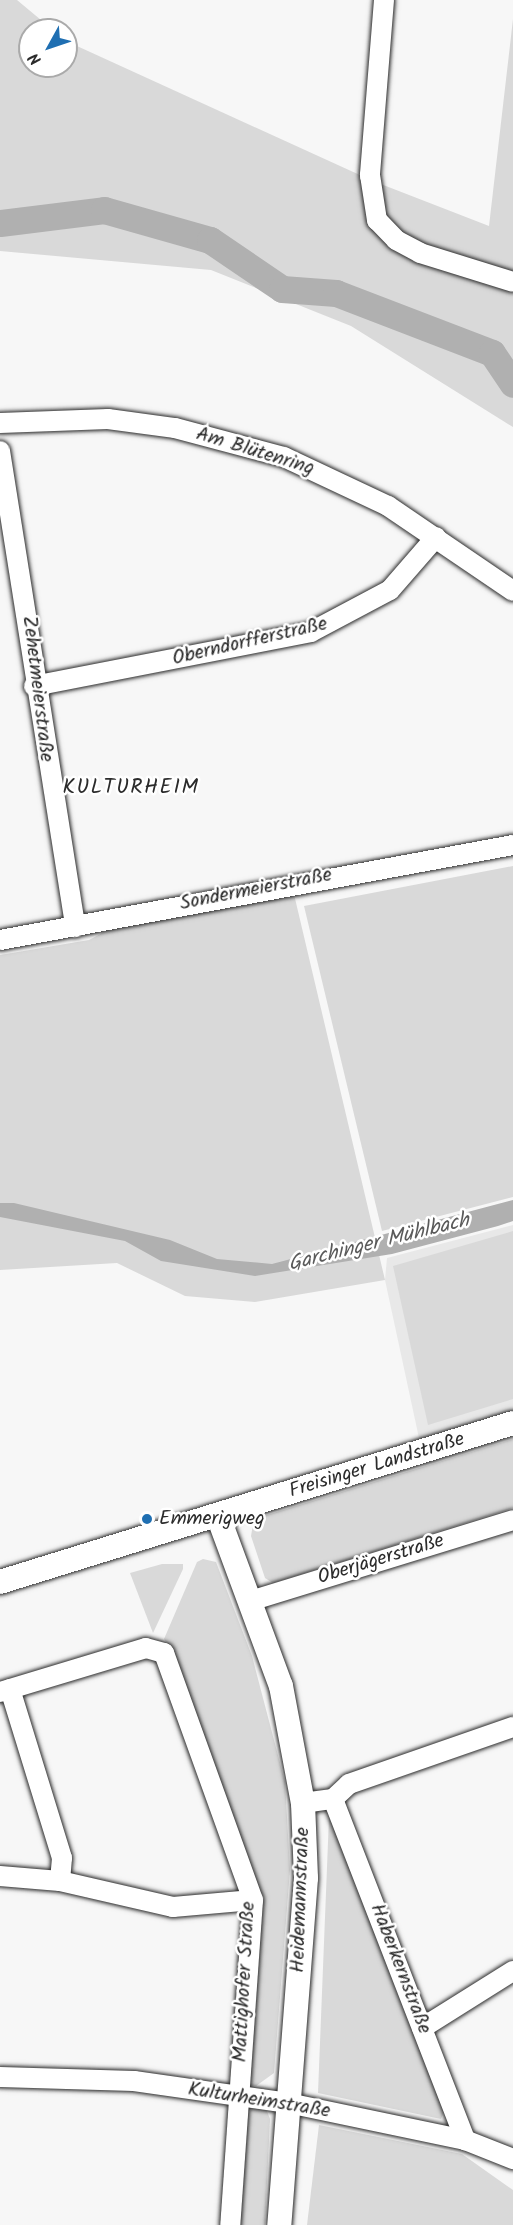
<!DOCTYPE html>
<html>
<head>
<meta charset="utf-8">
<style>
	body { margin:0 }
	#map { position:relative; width:513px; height:2225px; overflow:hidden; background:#f7f7f7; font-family:Kalam,sans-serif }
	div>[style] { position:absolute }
	.built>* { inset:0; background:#e8e8e8 }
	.green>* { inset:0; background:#d9d9d9 }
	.water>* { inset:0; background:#b0b0b0 }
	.river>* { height:27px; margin:-13.5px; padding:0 13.5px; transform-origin:13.5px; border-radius:13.5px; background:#b0b0b0 }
	.roads { filter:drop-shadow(0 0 2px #2b2b2b) drop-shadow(0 0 2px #2b2b2b) }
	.minor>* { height:20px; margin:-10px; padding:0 10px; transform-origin:10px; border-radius:10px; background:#fff }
	.major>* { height:24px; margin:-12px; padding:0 12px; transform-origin:12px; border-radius:12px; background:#fff }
	.dots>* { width:16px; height:16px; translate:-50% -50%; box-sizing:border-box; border:3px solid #fff; border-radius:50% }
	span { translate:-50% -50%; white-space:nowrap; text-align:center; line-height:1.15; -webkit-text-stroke:5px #fff; paint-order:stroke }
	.street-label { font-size:20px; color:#2b2b2b }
	.poi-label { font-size:20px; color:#2b2b2b }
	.left { translate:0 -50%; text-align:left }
	.neighbourhood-label { font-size:21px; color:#2b2b2b; letter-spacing:1.5px }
	.water-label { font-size:21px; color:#5a5a5a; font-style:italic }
	.north { position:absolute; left:18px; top:18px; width:60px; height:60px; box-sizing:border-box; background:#fff; border:2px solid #aaa; border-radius:50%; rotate:230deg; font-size:16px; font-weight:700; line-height:24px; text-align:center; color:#2b2b2b }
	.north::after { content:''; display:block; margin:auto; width:21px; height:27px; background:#1f6fb2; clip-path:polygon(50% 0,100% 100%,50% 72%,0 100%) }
</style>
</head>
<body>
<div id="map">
	<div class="built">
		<div style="clip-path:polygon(513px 1225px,513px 1439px,425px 1466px,385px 1280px,387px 1258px)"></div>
	</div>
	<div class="green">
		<div style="clip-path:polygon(0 0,17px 0,53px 30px,30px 30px,30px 66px,66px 66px,66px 41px,373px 181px,489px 226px,513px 19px,513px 427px,351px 326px,211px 270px,0 251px)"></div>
		<div style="clip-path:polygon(513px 866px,513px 1197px,382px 1231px,304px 906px)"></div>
		<div style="clip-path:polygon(293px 890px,385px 1280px,255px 1302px,185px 1296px,117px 1263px,0 1270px,0 955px,89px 940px,121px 923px)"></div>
		<div style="clip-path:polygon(513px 1231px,513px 1399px,428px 1425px,393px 1266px)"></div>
		<div style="clip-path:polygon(513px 1439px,513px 1508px,273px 1583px,265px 1578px,251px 1536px,254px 1519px)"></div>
		<div style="clip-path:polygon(203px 1559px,216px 1562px,252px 1656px,285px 1782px,290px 1870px,274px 2073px,256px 2086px,250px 2085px,261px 1917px,174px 1653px,164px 1639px,197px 1562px)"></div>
		<div style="clip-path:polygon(162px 1564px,183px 1564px,183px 1569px,153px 1633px,130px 1573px)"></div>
		<div style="clip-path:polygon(329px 1817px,445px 2109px,441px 2119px,318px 2093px)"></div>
		<div style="clip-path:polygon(254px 2107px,267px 2111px,270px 2119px,265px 2225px,239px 2225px,247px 2114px)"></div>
		<div style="clip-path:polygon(319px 2125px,462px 2154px,513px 2190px,513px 2225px,307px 2225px)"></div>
	</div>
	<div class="water">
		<div style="clip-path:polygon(513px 1200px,513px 1221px,498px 1226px,392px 1254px,255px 1276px,161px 1261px,125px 1241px,0 1217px,0 1203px,14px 1203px,170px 1240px,217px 1259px,272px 1264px)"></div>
	</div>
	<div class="river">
		<div style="left:0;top:223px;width:105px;rotate:-7.1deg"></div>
		<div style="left:104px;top:210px;width:110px;rotate:15.8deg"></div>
		<div style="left:210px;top:240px;width:87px;rotate:34.2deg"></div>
		<div style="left:282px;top:289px;width:54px;rotate:4.2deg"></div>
		<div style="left:336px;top:293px;width:167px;rotate:21deg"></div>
		<div style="left:492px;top:353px;width:37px;rotate:56deg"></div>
	</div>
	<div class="roads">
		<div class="minor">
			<div style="left:384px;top:0;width:176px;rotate:94.6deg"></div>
			<div style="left:370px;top:175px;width:46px;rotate:81.2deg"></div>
			<div style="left:377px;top:220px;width:28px;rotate:46deg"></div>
			<div style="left:396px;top:240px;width:27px;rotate:28deg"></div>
			<div style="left:420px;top:253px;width:97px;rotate:17.3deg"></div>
			<div style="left:0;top:423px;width:108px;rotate:-2.1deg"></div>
			<div style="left:108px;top:419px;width:68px;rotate:7.7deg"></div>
			<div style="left:175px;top:428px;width:113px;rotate:14.9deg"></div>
			<div style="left:284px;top:457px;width:115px;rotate:25.2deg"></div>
			<div style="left:388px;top:506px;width:151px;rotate:34.2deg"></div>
			<div style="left:0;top:451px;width:482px;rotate:81deg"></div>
			<div style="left:34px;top:686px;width:282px;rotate:-11deg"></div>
			<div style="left:311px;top:632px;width:89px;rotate:-28deg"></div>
			<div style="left:390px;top:590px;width:70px;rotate:-49deg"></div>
			<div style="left:0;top:940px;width:522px;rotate:-10.49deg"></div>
			<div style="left:250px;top:1601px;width:275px;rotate:-17.1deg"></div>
			<div style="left:10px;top:1689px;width:177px;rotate:72.9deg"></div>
			<div style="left:62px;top:1858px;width:23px;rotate:95deg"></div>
			<div style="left:0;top:1692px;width:152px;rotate:-16.8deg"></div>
			<div style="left:146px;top:1648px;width:19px;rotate:16deg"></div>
			<div style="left:164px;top:1653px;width:263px;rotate:70.2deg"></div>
			<div style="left:253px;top:1900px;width:326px;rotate:94deg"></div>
			<div style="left:333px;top:1799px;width:366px;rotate:68.8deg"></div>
			<div style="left:303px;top:1803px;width:30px;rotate:-8deg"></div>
			<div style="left:333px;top:1799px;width:22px;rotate:-43deg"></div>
			<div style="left:349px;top:1784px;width:174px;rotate:-19.2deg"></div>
			<div style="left:0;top:1876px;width:60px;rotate:4.8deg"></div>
			<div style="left:60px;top:1881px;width:116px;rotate:13deg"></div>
			<div style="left:173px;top:1907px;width:80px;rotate:-5deg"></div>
			<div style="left:422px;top:2028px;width:107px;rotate:-32.1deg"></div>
			<div style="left:0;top:2077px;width:134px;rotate:1.7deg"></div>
			<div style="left:134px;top:2081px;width:156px;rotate:8.1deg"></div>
			<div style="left:288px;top:2103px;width:181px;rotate:11.8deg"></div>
			<div style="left:465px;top:2140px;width:52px;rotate:21.6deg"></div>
		</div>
		<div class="major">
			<div style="left:218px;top:1516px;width:181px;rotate:69.7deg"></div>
			<div style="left:281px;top:1686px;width:119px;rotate:79.4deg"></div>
			<div style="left:303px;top:1803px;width:75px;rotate:87.7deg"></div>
			<div style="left:306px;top:1878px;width:348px;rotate:94.4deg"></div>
			<div style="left:0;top:1582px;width:537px;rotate:-17.22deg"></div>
		</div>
	</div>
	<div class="dots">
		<div style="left:147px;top:1519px;background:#1f6fb2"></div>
	</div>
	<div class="street-label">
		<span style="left:255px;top:452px;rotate:17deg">Am Blütenring</span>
		<span style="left:250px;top:642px;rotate:-13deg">Oberndorfferstraße</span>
		<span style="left:37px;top:689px;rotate:83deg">Zehetmeierstraße</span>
		<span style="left:256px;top:890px;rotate:-11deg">Sondermeierstraße</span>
		<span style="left:377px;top:1466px;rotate:-17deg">Freisinger Landstraße</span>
		<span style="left:381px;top:1560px;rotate:-17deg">Oberjägerstraße</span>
		<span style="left:301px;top:1900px;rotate:-88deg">Heidemannstraße</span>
		<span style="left:400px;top:1969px;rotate:69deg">Haberkernstraße</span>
		<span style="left:245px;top:1982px;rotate:-87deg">Mattighofer Straße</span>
		<span style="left:259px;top:2101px;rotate:9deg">Kulturheimstraße</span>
	</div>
	<div class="poi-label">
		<span class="left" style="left:159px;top:1519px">Emmerigweg</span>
	</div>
	<div class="neighbourhood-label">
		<span style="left:131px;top:788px">KULTURHEIM</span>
	</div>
	<div class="water-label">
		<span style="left:379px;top:1243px;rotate:-14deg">Garchinger Mühlbach</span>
	</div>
	<div class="north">N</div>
</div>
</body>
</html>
